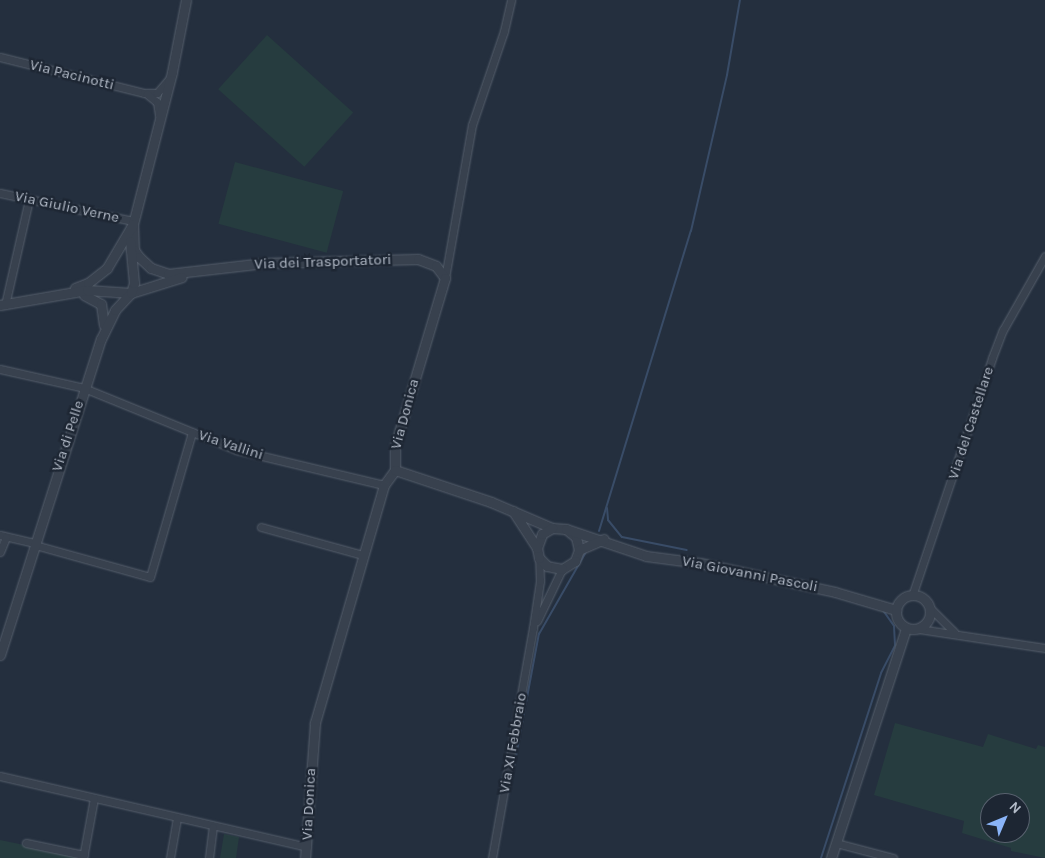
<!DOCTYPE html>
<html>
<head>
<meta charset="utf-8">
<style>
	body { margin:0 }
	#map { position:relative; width:1045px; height:858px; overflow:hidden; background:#242f3e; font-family:Karla,sans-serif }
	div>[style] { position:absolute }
	.green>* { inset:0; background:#263c3f; transform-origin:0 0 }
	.stream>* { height:2px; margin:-1px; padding:0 1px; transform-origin:1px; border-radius:1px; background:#394c67 }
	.roads { filter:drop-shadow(0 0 1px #565f6c) drop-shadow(0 0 1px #565f6c) }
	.minor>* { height:7px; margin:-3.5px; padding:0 3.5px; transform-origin:3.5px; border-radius:3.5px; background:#38414e }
	.tertiary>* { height:9px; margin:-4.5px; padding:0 4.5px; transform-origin:4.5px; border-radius:4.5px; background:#38414e }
	.tertiary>.ring { margin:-4.5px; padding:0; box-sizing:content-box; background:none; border:9px solid #38414e; border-radius:50% }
	span { translate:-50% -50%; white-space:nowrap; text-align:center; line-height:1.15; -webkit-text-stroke:5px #1d2633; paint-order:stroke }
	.street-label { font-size:15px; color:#b4bcc9 }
	.north { position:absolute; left:980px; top:793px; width:50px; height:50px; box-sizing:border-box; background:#1d2633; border:1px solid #59626f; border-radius:50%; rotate:45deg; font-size:14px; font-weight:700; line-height:20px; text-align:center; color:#b4bcc9 }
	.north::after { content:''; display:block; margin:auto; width:18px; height:22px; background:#8ab4f8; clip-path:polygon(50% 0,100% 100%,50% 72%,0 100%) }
</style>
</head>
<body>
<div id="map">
	<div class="green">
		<div style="left:267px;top:35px;width:116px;height:73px;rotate:42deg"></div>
		<div style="left:235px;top:162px;width:112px;height:64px;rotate:15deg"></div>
		<div style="clip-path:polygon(evenodd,895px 723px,983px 747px,988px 734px,1036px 749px,1038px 745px,1045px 747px,1045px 858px,1011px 851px,1011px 848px,962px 833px,964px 821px,874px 795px,895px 723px,990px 803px,1020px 803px,1020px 833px,990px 833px,990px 803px)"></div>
		<div style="clip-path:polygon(224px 834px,239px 837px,236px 858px,220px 858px)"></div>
		<div style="clip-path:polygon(0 840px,78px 856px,77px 858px,0 858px)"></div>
	</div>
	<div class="stream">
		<div style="left:607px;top:508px;width:12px;rotate:85deg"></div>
		<div style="left:608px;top:520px;width:22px;rotate:51deg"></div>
		<div style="left:622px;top:537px;width:66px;rotate:11.3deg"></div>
		<div style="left:599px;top:531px;width:314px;rotate:-73deg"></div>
		<div style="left:691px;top:231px;width:160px;rotate:-77deg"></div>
		<div style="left:727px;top:75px;width:76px;rotate:-80.2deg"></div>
		<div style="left:511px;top:783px;width:152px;rotate:-79.4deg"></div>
		<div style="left:539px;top:634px;width:95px;rotate:-60.2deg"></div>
		<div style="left:821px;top:858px;width:194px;rotate:-72deg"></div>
		<div style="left:881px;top:673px;width:31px;rotate:-63deg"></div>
		<div style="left:895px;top:645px;width:19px;rotate:-93deg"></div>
		<div style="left:894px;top:626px;width:19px;rotate:-125deg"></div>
	</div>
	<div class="roads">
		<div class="minor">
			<div style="left:0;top:57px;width:148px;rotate:14deg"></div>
			<div style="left:144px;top:93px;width:13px"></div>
			<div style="left:157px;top:93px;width:18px;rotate:-49deg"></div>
			<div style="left:147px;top:94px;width:13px;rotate:39deg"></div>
			<div style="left:157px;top:102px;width:13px;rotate:81deg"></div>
			<div style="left:0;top:193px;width:136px;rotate:11.9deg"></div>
			<div style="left:445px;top:278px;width:155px;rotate:-80deg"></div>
			<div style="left:472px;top:125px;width:99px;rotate:-71.2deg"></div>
			<div style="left:504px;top:31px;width:32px;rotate:-77deg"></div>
			<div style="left:5px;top:305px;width:109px;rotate:-77.2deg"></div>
			<div style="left:0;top:369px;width:86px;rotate:12.7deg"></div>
			<div style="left:84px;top:388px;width:165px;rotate:22.1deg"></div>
			<div style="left:237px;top:450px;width:151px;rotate:13.4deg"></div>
			<div style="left:261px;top:527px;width:106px;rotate:15.4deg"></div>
			<div style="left:0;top:535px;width:37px;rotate:13deg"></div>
			<div style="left:35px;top:545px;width:119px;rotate:15.5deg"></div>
			<div style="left:150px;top:577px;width:151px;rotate:-73.8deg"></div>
			<div style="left:0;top:552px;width:16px;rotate:-68deg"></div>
			<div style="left:912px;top:596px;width:251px;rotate:-71.4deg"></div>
			<div style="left:992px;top:358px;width:30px;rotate:-69deg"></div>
			<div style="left:1003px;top:330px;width:85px;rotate:-60.4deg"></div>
			<div style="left:930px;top:608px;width:34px;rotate:45deg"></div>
			<div style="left:537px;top:621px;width:58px;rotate:-64.3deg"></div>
			<div style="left:919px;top:629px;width:127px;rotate:8.6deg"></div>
			<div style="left:0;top:776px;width:315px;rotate:13deg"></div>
			<div style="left:26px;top:843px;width:59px;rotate:11.7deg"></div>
			<div style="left:836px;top:843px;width:59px;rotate:14.7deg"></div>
			<div style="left:83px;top:858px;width:61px;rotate:-79.6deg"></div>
			<div style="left:170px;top:858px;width:41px;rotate:-80.1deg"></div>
			<div style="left:209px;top:858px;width:31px;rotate:-83deg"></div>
			<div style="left:492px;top:858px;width:234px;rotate:-79.9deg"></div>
			<div style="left:533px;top:628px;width:48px;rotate:-81.5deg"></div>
			<div style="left:540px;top:581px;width:23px;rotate:-92deg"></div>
		</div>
		<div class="tertiary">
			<div style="left:133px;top:224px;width:26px;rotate:88deg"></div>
			<div style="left:134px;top:250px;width:9px;rotate:54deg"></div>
			<div style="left:139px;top:257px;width:16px;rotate:43deg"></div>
			<div style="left:151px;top:268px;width:18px;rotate:19deg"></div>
			<div style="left:168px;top:274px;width:97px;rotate:-6.5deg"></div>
			<div style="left:264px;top:263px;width:154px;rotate:-1.5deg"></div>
			<div style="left:418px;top:259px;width:19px;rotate:21deg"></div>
			<div style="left:436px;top:266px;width:15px;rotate:53deg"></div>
			<div style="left:445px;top:278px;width:175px;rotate:106.6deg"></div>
			<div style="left:395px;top:446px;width:24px;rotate:90deg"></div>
			<div style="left:395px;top:470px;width:19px;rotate:126deg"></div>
			<div style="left:384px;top:485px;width:248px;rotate:106.2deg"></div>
			<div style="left:315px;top:723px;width:135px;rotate:94.2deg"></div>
			<div style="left:132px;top:228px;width:161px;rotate:-75.6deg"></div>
			<div style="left:172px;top:72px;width:73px;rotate:-79deg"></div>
			<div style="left:75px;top:288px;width:14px;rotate:-21deg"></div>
			<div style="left:88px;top:283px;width:24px;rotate:-38deg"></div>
			<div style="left:107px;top:268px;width:51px;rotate:-59.4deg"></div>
			<div style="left:84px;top:295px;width:19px;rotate:28deg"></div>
			<div style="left:101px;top:304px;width:21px;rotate:82deg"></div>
			<div style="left:0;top:305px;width:88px;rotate:-9.8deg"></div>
			<div style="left:87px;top:290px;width:44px;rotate:3.9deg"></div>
			<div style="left:131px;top:293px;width:53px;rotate:-17.4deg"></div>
			<div style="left:395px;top:470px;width:101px;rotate:18.4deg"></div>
			<div style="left:491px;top:502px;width:66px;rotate:23.1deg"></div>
			<div style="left:552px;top:528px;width:14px;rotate:4deg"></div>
			<div style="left:566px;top:529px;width:13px;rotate:39deg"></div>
			<div style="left:576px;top:537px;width:13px;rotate:77deg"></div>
			<div style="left:579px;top:550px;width:12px;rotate:110deg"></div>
			<div style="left:575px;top:561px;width:15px;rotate:148deg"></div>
			<div style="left:562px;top:569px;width:15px;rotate:-169deg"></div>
			<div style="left:547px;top:566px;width:11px;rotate:-135deg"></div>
			<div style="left:539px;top:558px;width:10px;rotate:-101deg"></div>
			<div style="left:537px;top:548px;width:15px;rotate:-70deg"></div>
			<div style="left:542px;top:534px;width:12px;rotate:-31deg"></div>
			<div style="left:513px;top:511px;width:44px;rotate:57deg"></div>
			<div style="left:566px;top:529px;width:84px;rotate:18.6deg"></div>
			<div style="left:646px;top:556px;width:54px;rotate:7.4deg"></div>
			<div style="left:700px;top:563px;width:138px;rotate:12.1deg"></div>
			<div style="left:835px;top:592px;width:64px;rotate:16.4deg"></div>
			<div style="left:579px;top:550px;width:27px;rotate:-24deg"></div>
			<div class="ring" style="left:896px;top:595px;width:25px;height:25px"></div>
			<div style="left:0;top:655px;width:332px;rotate:-72.3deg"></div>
			<div style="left:101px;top:339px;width:32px;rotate:-64deg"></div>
			<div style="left:115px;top:310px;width:23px;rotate:-47deg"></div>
			<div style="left:131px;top:293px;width:10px;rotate:-73deg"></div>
			<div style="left:134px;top:283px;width:42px;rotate:-95.4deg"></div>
			<div style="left:831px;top:858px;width:242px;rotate:-71.9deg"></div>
		</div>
	</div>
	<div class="street-label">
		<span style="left:72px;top:75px;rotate:14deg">Via Pacinotti</span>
		<span style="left:67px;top:207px;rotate:12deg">Via Giulio Verne</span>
		<span style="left:323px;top:262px;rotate:-2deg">Via dei Trasportatori</span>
		<span style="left:405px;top:414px;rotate:-75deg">Via Donica</span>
		<span style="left:971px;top:423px;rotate:-72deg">Via del Castellare</span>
		<span style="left:68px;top:436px;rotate:-72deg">Via di Pelle</span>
		<span style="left:231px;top:445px;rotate:18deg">Via Vallini</span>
		<span style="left:750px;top:574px;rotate:11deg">Via Giovanni Pascoli</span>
		<span style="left:513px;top:743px;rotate:-80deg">Via XI Febbraio</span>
		<span style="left:309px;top:804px;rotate:-87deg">Via Donica</span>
	</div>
	<div class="north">N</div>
</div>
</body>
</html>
